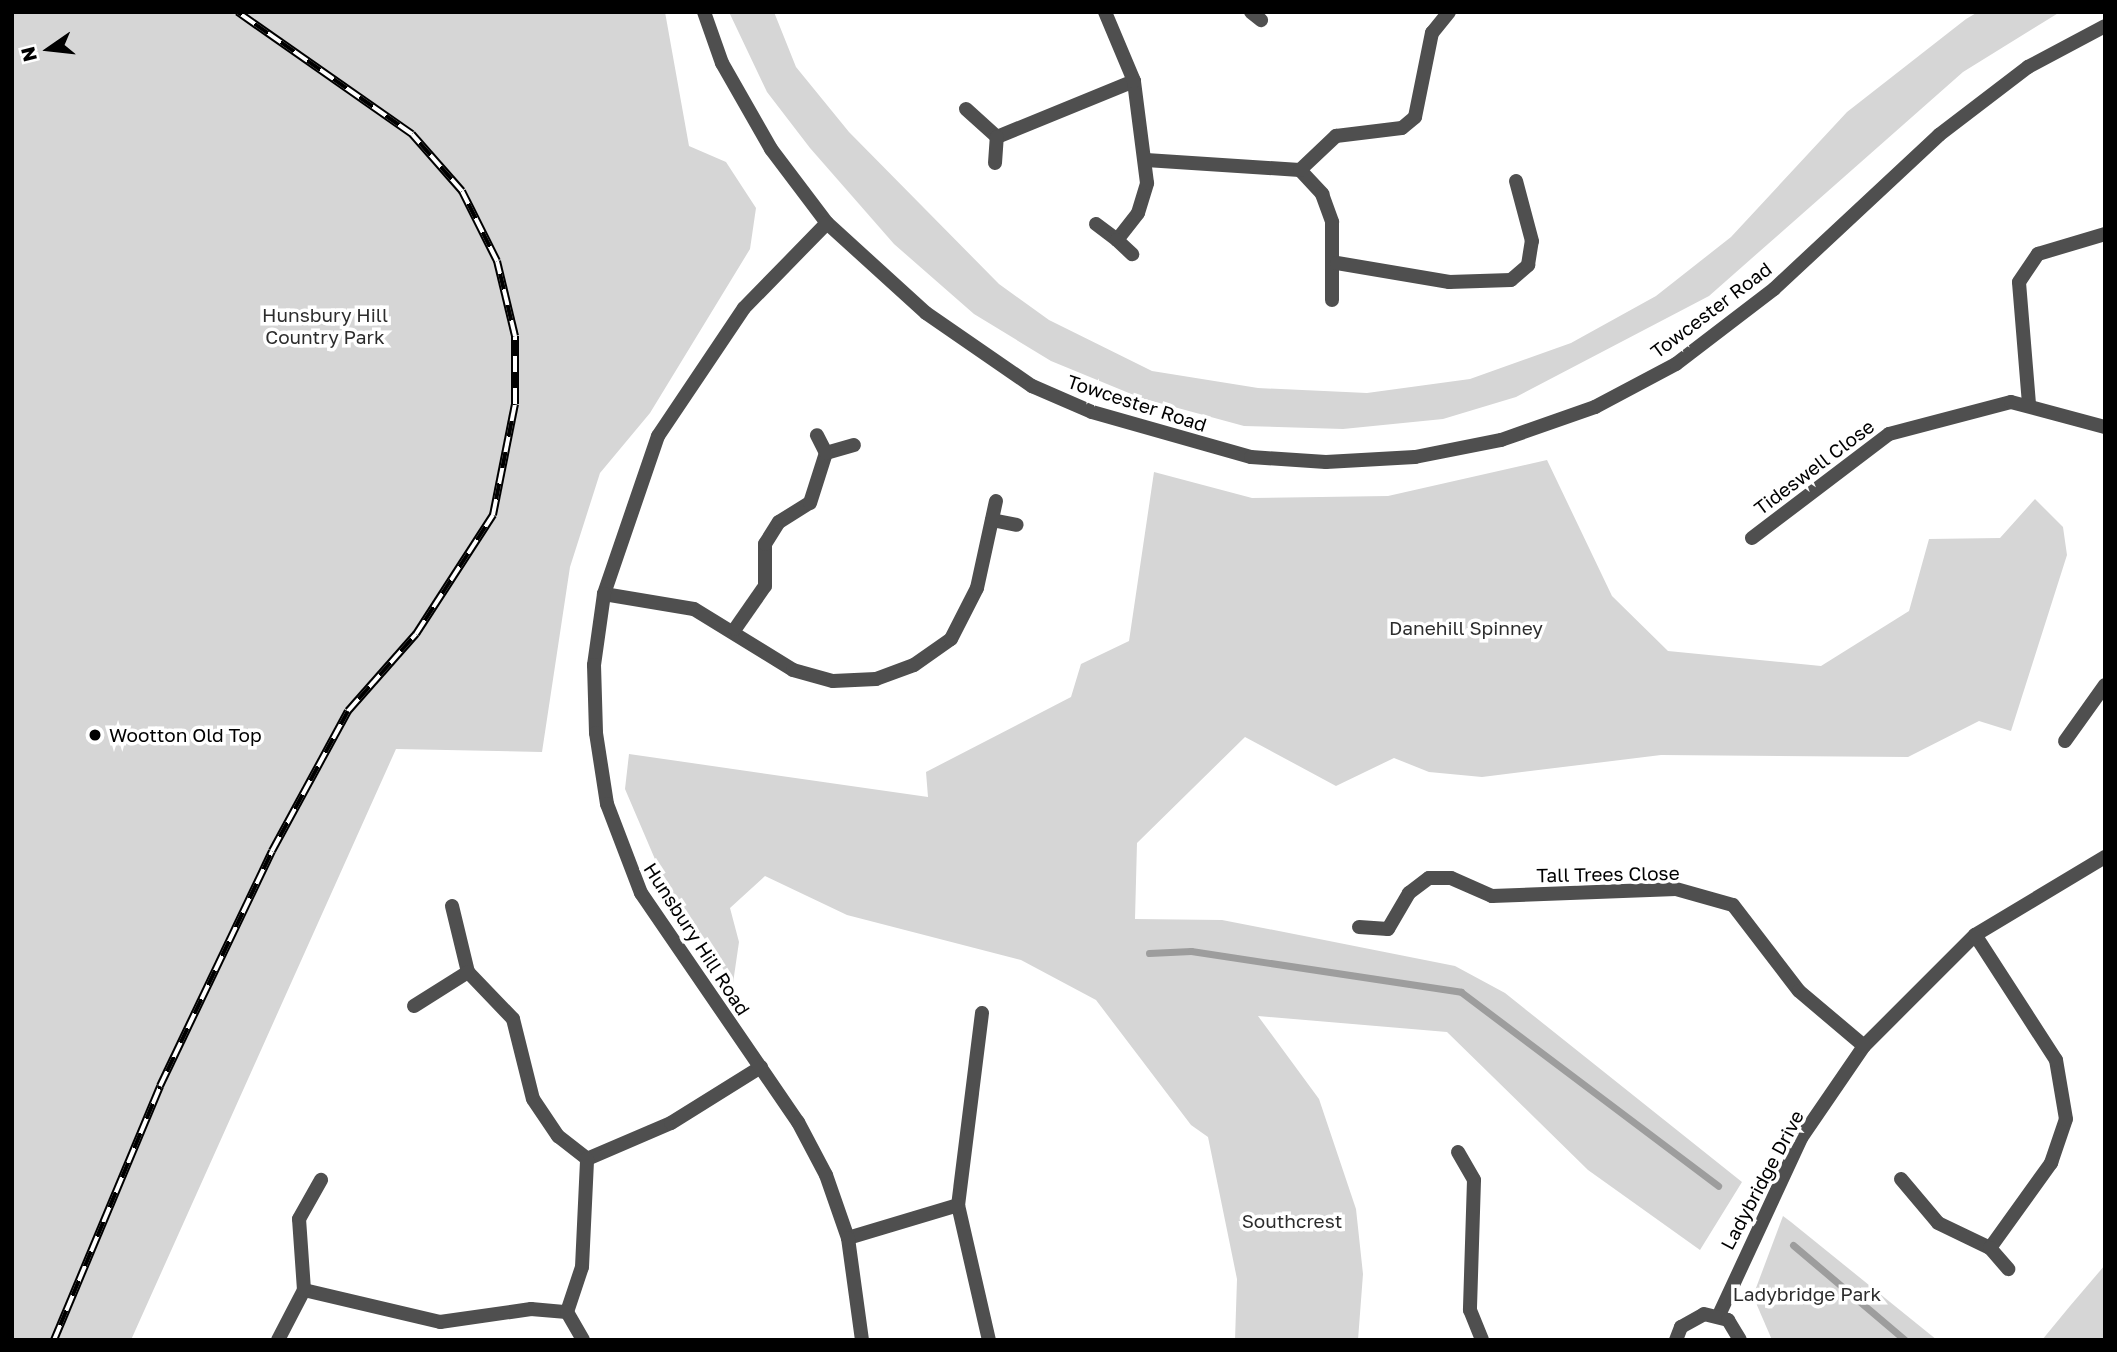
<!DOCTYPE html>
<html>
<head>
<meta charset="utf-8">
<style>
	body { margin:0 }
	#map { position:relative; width:2117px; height:1352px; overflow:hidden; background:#fff; font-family:"Golos Text",sans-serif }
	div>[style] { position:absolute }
	.green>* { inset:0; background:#d6d6d6 }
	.stream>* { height:7px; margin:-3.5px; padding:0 3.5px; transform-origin:3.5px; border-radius:3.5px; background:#9d9d9d }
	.minor>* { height:14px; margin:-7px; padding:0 7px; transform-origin:7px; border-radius:7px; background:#4f4f4f }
	.tertiary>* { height:14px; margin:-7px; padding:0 7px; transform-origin:7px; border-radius:7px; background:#4f4f4f }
	.rail>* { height:8px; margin-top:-4px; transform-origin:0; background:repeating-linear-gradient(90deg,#fff 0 16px,#000 0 32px); box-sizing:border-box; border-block:2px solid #000 }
	.dots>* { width:19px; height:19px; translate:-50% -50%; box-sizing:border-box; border:4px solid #fff; border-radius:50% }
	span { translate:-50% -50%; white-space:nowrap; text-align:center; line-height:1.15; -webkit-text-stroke:7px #fff; paint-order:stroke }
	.street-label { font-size:19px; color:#000 }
	.park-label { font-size:19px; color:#2d2d2d }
	.poi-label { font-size:19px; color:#000 }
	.left { translate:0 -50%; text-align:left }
	.frame { position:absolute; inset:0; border:14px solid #000; pointer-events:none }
	.north { position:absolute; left:14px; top:14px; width:70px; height:70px; -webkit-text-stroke:5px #fff; paint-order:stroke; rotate:256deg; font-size:19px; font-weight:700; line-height:28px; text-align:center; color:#000 }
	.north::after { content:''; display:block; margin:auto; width:24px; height:32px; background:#000; clip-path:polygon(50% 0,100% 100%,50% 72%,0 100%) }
</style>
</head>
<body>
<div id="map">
	<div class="green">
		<div style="clip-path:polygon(12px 12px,665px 12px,689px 146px,726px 162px,756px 208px,750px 249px,650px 413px,600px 473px,570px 567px,542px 752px,396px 749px,131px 1340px,12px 1340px)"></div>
		<div style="clip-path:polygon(729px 12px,774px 12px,796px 67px,849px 132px,999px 284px,1049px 320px,1152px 371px,1258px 388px,1367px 393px,1470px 379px,1571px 343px,1656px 296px,1731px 237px,1847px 112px,1966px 19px,1978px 12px,2060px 12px,1963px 72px,1709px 296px,1516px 397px,1443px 419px,1343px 429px,1244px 426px,1141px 398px,1051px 361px,974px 314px,894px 244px,810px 148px,767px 92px)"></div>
		<div style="clip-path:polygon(1547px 460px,1612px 596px,1668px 651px,1821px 666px,1909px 611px,1929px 539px,2000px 538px,2035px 499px,2063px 527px,2067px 555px,2011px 731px,1979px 721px,1908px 757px,1661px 755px,1482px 777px,1429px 772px,1394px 758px,1336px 786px,1245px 737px,1137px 843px,1135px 919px,1222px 920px,1294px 934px,1455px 966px,1505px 993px,1742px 1182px,1700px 1250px,1588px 1170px,1447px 1032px,1258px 1016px,1319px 1099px,1356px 1209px,1363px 1274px,1358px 1340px,1235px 1340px,1237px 1279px,1208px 1137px,1191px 1125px,1096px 1000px,1021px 960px,847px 915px,765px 876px,730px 908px,739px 942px,733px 983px,669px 892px,625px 789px,629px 754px,928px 797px,926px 772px,1071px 697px,1081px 664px,1129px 641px,1154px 472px,1252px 498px,1388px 496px)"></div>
		<div style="clip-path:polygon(1783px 1216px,1791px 1222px,1937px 1340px,1772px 1340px,1753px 1296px)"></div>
		<div style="clip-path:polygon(2105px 1265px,2105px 1340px,2042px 1340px,2070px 1306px)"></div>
	</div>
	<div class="stream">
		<div style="left:1149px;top:953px;width:42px;rotate:-2.7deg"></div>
		<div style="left:1191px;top:951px;width:273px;rotate:8.6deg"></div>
		<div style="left:1461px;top:992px;width:322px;rotate:37deg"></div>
		<div style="left:1793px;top:1245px;width:147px;rotate:40.3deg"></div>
	</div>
	<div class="minor">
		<div style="left:1251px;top:12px;width:13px;rotate:39deg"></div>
		<div style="left:966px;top:109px;width:42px;rotate:42.1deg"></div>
		<div style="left:997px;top:137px;width:148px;rotate:-22.2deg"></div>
		<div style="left:1146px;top:160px;width:154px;rotate:3.7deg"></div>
		<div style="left:1300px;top:170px;width:33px;rotate:47deg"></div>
		<div style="left:1322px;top:194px;width:30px;rotate:70deg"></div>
		<div style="left:1332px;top:222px;width:78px;rotate:90deg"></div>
		<div style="left:995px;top:163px;width:26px;rotate:-86deg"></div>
		<div style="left:1300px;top:170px;width:50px;rotate:-43.4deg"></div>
		<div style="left:1336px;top:136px;width:66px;rotate:-6.9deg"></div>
		<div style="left:1402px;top:128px;width:17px;rotate:-40deg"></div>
		<div style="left:1415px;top:117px;width:86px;rotate:-78.6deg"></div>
		<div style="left:1432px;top:33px;width:27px;rotate:-51deg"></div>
		<div style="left:1096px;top:224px;width:26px;rotate:37deg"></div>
		<div style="left:1117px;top:240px;width:34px;rotate:-52deg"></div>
		<div style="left:1138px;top:213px;width:31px;rotate:-73deg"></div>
		<div style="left:1147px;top:183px;width:103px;rotate:-97.3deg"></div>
		<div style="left:1134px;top:81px;width:75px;rotate:-112.8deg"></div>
		<div style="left:1117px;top:240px;width:21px;rotate:43deg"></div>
		<div style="left:1337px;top:263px;width:114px;rotate:9.6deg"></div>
		<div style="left:1449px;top:282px;width:62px;rotate:-1.8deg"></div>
		<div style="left:1511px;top:280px;width:23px;rotate:-41deg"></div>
		<div style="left:1528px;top:265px;width:24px;rotate:-81deg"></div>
		<div style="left:1532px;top:241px;width:62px;rotate:-104.9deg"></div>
		<div style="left:2029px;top:404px;width:122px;rotate:-94.7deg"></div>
		<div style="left:2019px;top:282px;width:34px;rotate:-56deg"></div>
		<div style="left:2038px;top:254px;width:70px;rotate:-16.6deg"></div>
		<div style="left:826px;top:453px;width:29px;rotate:-16deg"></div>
		<div style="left:992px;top:520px;width:25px;rotate:11deg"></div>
		<div style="left:1752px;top:538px;width:172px;rotate:-37.2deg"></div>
		<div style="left:1889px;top:434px;width:126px;rotate:-14.7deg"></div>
		<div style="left:2011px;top:402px;width:97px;rotate:14.9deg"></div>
		<div style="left:604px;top:594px;width:91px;rotate:9.5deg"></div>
		<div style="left:694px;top:609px;width:116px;rotate:31.6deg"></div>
		<div style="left:793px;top:670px;width:41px;rotate:15.4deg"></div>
		<div style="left:833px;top:681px;width:43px;rotate:-2.7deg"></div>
		<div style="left:876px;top:679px;width:40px;rotate:-20.2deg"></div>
		<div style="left:914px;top:665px;width:45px;rotate:-35.1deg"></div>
		<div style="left:951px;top:639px;width:57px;rotate:-63deg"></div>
		<div style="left:977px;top:588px;width:89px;rotate:-77.7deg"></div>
		<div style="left:735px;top:629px;width:52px;rotate:-55.1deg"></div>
		<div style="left:765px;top:586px;width:42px;rotate:-90deg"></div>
		<div style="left:765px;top:544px;width:26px;rotate:-58deg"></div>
		<div style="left:779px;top:522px;width:36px;rotate:-32deg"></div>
		<div style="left:810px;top:503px;width:52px;rotate:-72.3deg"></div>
		<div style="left:826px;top:453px;width:20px;rotate:-117deg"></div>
		<div style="left:2065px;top:741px;width:69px;rotate:-54.5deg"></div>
		<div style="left:452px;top:906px;width:68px;rotate:76.4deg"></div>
		<div style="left:468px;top:972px;width:65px;rotate:46.2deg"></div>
		<div style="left:513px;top:1019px;width:82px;rotate:76deg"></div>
		<div style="left:533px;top:1099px;width:45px;rotate:56deg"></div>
		<div style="left:558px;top:1136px;width:37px;rotate:38deg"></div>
		<div style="left:1359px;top:927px;width:29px;rotate:4deg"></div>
		<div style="left:1388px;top:929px;width:42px;rotate:-59.7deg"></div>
		<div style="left:1409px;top:893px;width:25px;rotate:-37deg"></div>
		<div style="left:1429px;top:878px;width:22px"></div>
		<div style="left:1451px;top:878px;width:45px;rotate:23.7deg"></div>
		<div style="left:1492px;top:896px;width:184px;rotate:-2.2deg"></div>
		<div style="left:1676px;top:889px;width:59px;rotate:15.7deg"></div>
		<div style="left:1733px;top:905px;width:108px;rotate:52.5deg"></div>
		<div style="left:1799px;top:991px;width:85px;rotate:40.2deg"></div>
		<div style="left:414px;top:1006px;width:64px;rotate:-32.2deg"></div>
		<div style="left:982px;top:1013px;width:193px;rotate:97.1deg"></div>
		<div style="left:958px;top:1205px;width:139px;rotate:77.1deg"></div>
		<div style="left:1458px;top:1152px;width:32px;rotate:60deg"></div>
		<div style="left:1474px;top:1180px;width:130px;rotate:91.8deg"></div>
		<div style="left:1470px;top:1310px;width:32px;rotate:68deg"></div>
		<div style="left:587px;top:1159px;width:91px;rotate:-23.2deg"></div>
		<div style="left:671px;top:1123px;width:106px;rotate:-31.9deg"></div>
		<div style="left:1901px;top:1179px;width:57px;rotate:49.9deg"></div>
		<div style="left:1938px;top:1223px;width:58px;rotate:25.7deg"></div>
		<div style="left:1990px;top:1248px;width:105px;rotate:-54.3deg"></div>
		<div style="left:2051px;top:1163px;width:46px;rotate:-71.2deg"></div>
		<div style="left:2066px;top:1119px;width:60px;rotate:-99.6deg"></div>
		<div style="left:2056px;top:1060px;width:149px;rotate:-122.9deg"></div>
		<div style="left:848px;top:1238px;width:115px;rotate:-16.7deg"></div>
		<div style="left:1990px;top:1248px;width:28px;rotate:49deg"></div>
		<div style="left:304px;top:1290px;width:140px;rotate:13.2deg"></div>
		<div style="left:440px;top:1322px;width:92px;rotate:-8.1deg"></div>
		<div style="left:531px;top:1309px;width:36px;rotate:5deg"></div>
		<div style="left:567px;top:1312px;width:47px;rotate:-71.6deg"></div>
		<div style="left:582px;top:1267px;width:108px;rotate:-87.3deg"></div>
		<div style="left:567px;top:1312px;width:32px;rotate:60deg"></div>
		<div style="left:278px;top:1340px;width:56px;rotate:-62.5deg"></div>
		<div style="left:304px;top:1290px;width:71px;rotate:-94deg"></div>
		<div style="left:299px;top:1219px;width:45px;rotate:-60.6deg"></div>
	</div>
	<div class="tertiary">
		<div style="left:704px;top:12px;width:54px;rotate:70.6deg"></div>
		<div style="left:722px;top:63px;width:99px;rotate:60.3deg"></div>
		<div style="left:771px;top:149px;width:93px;rotate:52.9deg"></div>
		<div style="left:827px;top:223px;width:134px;rotate:42.3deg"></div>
		<div style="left:926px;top:313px;width:129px;rotate:34.6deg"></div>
		<div style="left:1032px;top:386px;width:65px;rotate:23.4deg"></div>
		<div style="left:1092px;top:412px;width:165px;rotate:15.8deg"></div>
		<div style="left:1251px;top:457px;width:75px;rotate:3.8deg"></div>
		<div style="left:1326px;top:462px;width:89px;rotate:-3.2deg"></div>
		<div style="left:1415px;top:457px;width:88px;rotate:-11.2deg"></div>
		<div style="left:1501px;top:440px;width:100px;rotate:-19.3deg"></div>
		<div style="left:1595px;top:407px;width:92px;rotate:-28deg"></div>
		<div style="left:1676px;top:364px;width:123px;rotate:-37.4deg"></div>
		<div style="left:1774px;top:289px;width:226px;rotate:-43deg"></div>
		<div style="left:1939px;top:135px;width:112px;rotate:-37.4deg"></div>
		<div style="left:2028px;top:67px;width:87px;rotate:-28deg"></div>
		<div style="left:827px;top:223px;width:119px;rotate:134.3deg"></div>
		<div style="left:744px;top:308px;width:154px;rotate:123.9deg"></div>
		<div style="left:658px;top:436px;width:167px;rotate:108.9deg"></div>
		<div style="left:604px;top:594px;width:72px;rotate:98deg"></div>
		<div style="left:594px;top:665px;width:68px;rotate:88.3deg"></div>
		<div style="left:596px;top:733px;width:72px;rotate:81.2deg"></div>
		<div style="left:607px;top:804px;width:95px;rotate:69.1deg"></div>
		<div style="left:641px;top:893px;width:278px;rotate:55.6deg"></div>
		<div style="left:798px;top:1122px;width:60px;rotate:62.2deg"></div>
		<div style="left:826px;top:1175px;width:67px;rotate:70.8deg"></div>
		<div style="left:848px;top:1238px;width:103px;rotate:82.2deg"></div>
		<div style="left:1719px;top:1315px;width:195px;rotate:-65.1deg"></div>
		<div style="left:1801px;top:1138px;width:112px;rotate:-55.6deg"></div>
		<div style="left:1864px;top:1046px;width:157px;rotate:-45deg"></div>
		<div style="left:1975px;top:935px;width:152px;rotate:-31deg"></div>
		<div style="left:1676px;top:1340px;width:14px;rotate:-69deg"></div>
		<div style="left:1681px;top:1327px;width:26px;rotate:-29deg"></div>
		<div style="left:1704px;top:1314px;width:25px;rotate:14deg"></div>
		<div style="left:1728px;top:1320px;width:23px;rotate:59deg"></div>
	</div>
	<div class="rail">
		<div style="left:54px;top:1340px;width:275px;rotate:-67.3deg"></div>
		<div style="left:160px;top:1086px;width:260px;rotate:-64.5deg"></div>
		<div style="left:272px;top:851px;width:159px;rotate:-61.5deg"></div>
		<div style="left:348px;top:711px;width:103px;rotate:-48.6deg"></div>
		<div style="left:416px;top:634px;width:142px;rotate:-57.1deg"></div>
		<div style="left:493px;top:515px;width:113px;rotate:-78.8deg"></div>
		<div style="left:515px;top:404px;width:68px;rotate:-90deg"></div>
		<div style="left:515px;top:336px;width:77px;rotate:-103.5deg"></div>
		<div style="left:497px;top:261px;width:78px;rotate:-116.6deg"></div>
		<div style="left:462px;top:191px;width:76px;rotate:-131.3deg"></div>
		<div style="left:412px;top:134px;width:213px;rotate:-145deg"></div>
	</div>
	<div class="dots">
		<div style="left:95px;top:735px;background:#000"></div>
	</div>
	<div class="street-label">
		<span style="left:1711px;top:310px;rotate:-37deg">Towcester Road</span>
		<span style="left:1137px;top:403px;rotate:18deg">Towcester Road</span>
		<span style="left:1814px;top:467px;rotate:-37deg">Tideswell Close</span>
		<span style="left:1608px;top:874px;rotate:-1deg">Tall Trees Close</span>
		<span style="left:697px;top:939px;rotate:57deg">Hunsbury Hill Road</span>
		<span style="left:1762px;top:1180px;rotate:-62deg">Ladybridge Drive</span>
	</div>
	<div class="park-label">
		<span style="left:325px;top:326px">Hunsbury Hill<br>Country Park</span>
		<span style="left:1466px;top:628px">Danehill Spinney</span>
		<span style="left:1292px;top:1221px">Southcrest</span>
		<span style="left:1807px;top:1294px">Ladybridge Park</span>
	</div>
	<div class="poi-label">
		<span class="left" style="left:109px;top:735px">Wootton Old Top</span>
	</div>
	<div class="frame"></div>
	<div class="north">N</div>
</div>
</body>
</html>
